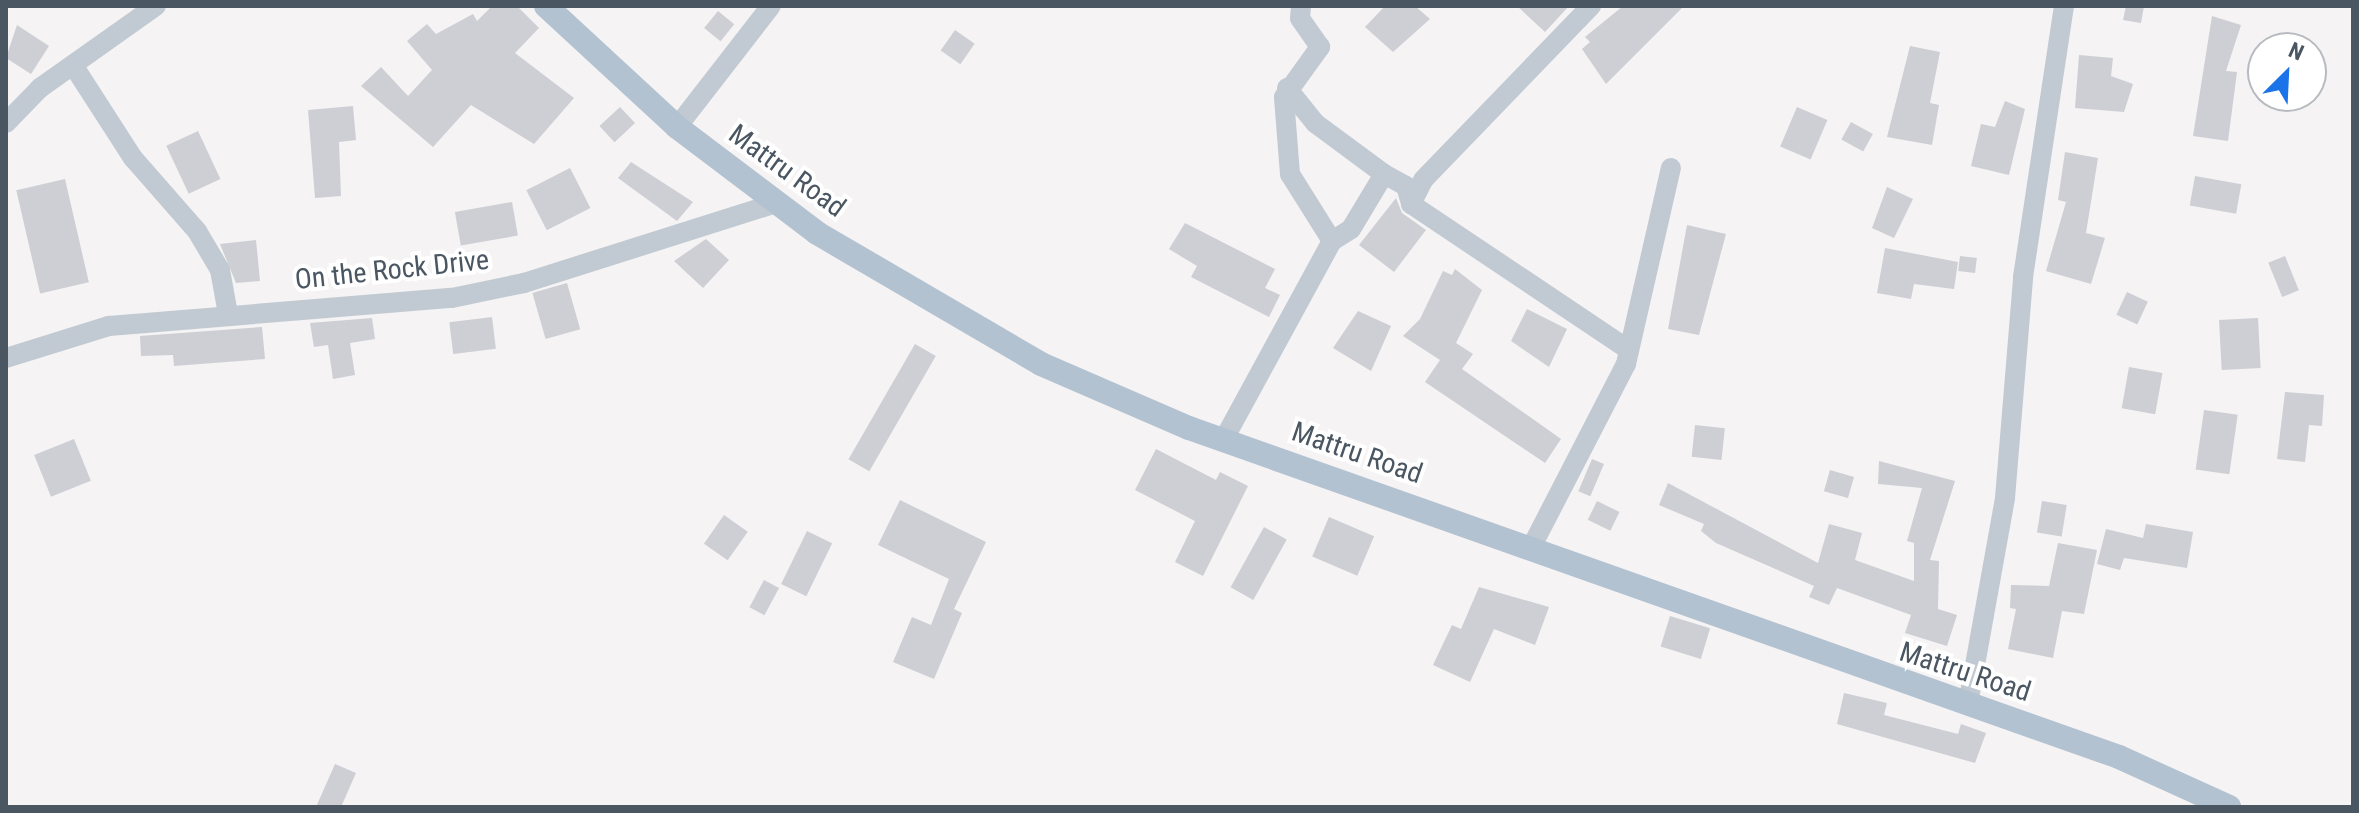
<!DOCTYPE html>
<html>
<head>
<meta charset="utf-8">
<style>
	body { margin:0 }
	#map { position:relative; width:2359px; height:813px; overflow:hidden; background:#f5f3f3; font-family:"Roboto Condensed",sans-serif }
	div>[style] { position:absolute }
	.building>* { inset:0; background:#cdcfd5; transform-origin:0 0 }
	.minor>* { height:20px; margin:-10px; padding:0 10px; transform-origin:10px; border-radius:10px; background:#c1cad2 }
	.major>* { height:24px; margin:-12px; padding:0 12px; transform-origin:12px; border-radius:12px; background:#b3c2d1 }
	span { translate:-50% -50%; white-space:nowrap; text-align:center; line-height:1.15; -webkit-text-stroke:8px #fff; paint-order:stroke }
	.street-label { font-size:28px; color:#4a5661 }
	.frame { position:absolute; inset:0; border:8px solid #4a5661; pointer-events:none }
	.north { position:absolute; left:2247px; top:32px; width:80px; height:80px; box-sizing:border-box; background:#fff; border:2px solid #b7bbc0; border-radius:50%; rotate:24deg; font-size:22px; font-weight:700; line-height:32px; text-align:center; color:#4a5661 }
	.north::after { content:''; display:block; margin:auto; width:28px; height:36px; background:#1a73e8; clip-path:polygon(50% 0,100% 100%,50% 72%,0 100%) }
</style>
</head>
<body>
<div id="map">
	<div class="building">
		<div style="clip-path:polygon(492px 6px,517px 6px,539px 28px,515px 53px,574px 98px,534px 144px,471px 105px,433px 147px,361px 86px,381px 67px,408px 96px,432px 70px,407px 41px,427px 24px,436px 34px,473px 14px,477px 21px)"></div>
		<div style="clip-path:polygon(1385px 6px,1415px 6px,1430px 19px,1393px 52px,1365px 27px)"></div>
		<div style="clip-path:polygon(1517px 6px,1569px 6px,1545px 32px)"></div>
		<div style="clip-path:polygon(1623px 6px,1684px 6px,1606px 84px,1582px 49px,1590px 42px,1585px 37px)"></div>
		<div style="clip-path:polygon(2126px 6px,2144px 6px,2141px 23px,2123px 20px)"></div>
		<div style="left:718px;top:11px;width:21px;height:22px;rotate:39deg"></div>
		<div style="clip-path:polygon(2212px 16px,2241px 25px,2226px 71px,2237px 72px,2228px 141px,2193px 136px)"></div>
		<div style="clip-path:polygon(17px 25px,49px 46px,31px 74px,6px 58px)"></div>
		<div style="left:955px;top:30px;width:24px;height:25px;rotate:35deg"></div>
		<div style="clip-path:polygon(1910px 46px,1940px 52px,1930px 103px,1939px 105px,1932px 145px,1887px 137px)"></div>
		<div style="clip-path:polygon(2079px 55px,2113px 58px,2111px 76px,2133px 84px,2124px 112px,2075px 108px)"></div>
		<div style="clip-path:polygon(2005px 101px,2025px 109px,2009px 175px,1971px 166px,1981px 124px,1995px 127px)"></div>
		<div style="clip-path:polygon(353px 106px,356px 140px,339px 142px,341px 196px,315px 198px,308px 110px)"></div>
		<div style="left:620px;top:107px;width:22px;height:28px;rotate:47deg"></div>
		<div style="left:1797px;top:107px;width:33px;height:43px;rotate:23deg"></div>
		<div style="left:1851px;top:122px;width:25px;height:20px;rotate:29deg"></div>
		<div style="left:198px;top:131px;width:53px;height:35px;rotate:65deg"></div>
		<div style="clip-path:polygon(2065px 152px,2098px 158px,2086px 233px,2105px 238px,2091px 284px,2046px 271px,2066px 202px,2058px 200px)"></div>
		<div style="clip-path:polygon(631px 162px,693px 202px,677px 221px,618px 178px)"></div>
		<div style="left:570px;top:168px;width:45px;height:49px;rotate:63deg"></div>
		<div style="left:2195px;top:176px;width:47px;height:30px;rotate:10deg"></div>
		<div style="left:65px;top:179px;width:106px;height:50px;rotate:77deg"></div>
		<div style="clip-path:polygon(1887px 187px,1913px 199px,1894px 238px,1872px 228px)"></div>
		<div style="clip-path:polygon(1396px 198px,1402px 213px,1426px 230px,1394px 272px,1359px 245px)"></div>
		<div style="left:512px;top:202px;width:34px;height:58px;rotate:80deg"></div>
		<div style="clip-path:polygon(1185px 223px,1275px 269px,1265px 288px,1280px 295px,1269px 317px,1191px 277px,1197px 266px,1169px 249px)"></div>
		<div style="clip-path:polygon(1687px 225px,1726px 234px,1699px 335px,1668px 329px)"></div>
		<div style="clip-path:polygon(706px 239px,729px 260px,703px 288px,674px 261px)"></div>
		<div style="clip-path:polygon(256px 240px,260px 281px,236px 283px,220px 244px)"></div>
		<div style="clip-path:polygon(1885px 248px,1958px 262px,1954px 289px,1914px 284px,1911px 299px,1877px 293px)"></div>
		<div style="left:1960px;top:256px;width:17px;height:15px;rotate:7deg"></div>
		<div style="left:2285px;top:256px;width:37px;height:18px;rotate:68deg"></div>
		<div style="clip-path:polygon(1455px 269px,1482px 290px,1456px 343px,1473px 354px,1462px 369px,1561px 439px,1545px 463px,1425px 382px,1440px 360px,1403px 336px,1420px 319px,1443px 271px,1452px 275px)"></div>
		<div style="left:567px;top:283px;width:48px;height:36px;rotate:74deg"></div>
		<div style="left:2127px;top:292px;width:23px;height:25px;rotate:25deg"></div>
		<div style="clip-path:polygon(1527px 309px,1567px 329px,1549px 367px,1511px 341px)"></div>
		<div style="clip-path:polygon(1358px 311px,1391px 326px,1371px 371px,1333px 348px)"></div>
		<div style="left:492px;top:317px;width:32px;height:43px;rotate:83deg"></div>
		<div style="clip-path:polygon(372px 318px,375px 339px,350px 343px,355px 375px,333px 379px,328px 345px,314px 347px,310px 323px)"></div>
		<div style="left:2258px;top:318px;width:50px;height:39px;rotate:87deg"></div>
		<div style="clip-path:polygon(262px 327px,265px 359px,174px 366px,173px 355px,141px 356px,140px 336px)"></div>
		<div style="left:915px;top:344px;width:24px;height:133px;rotate:30deg"></div>
		<div style="left:2129px;top:367px;width:34px;height:42px;rotate:10deg"></div>
		<div style="clip-path:polygon(2285px 392px,2324px 395px,2322px 426px,2309px 425px,2305px 462px,2277px 459px)"></div>
		<div style="left:2204px;top:410px;width:34px;height:60px;rotate:8deg"></div>
		<div style="left:1695px;top:425px;width:30px;height:32px;rotate:6deg"></div>
		<div style="left:74px;top:439px;width:45px;height:43px;rotate:68deg"></div>
		<div style="clip-path:polygon(1156px 449px,1216px 480px,1220px 472px,1248px 486px,1203px 576px,1175px 562px,1195px 521px,1135px 490px)"></div>
		<div style="left:1592px;top:459px;width:13px;height:35px;rotate:23deg"></div>
		<div style="clip-path:polygon(1879px 461px,1955px 481px,1930px 560px,1939px 561px,1938px 609px,1957px 615px,1947px 646px,1905px 633px,1911px 615px,1837px 588px,1829px 605px,1809px 597px,1814px 586px,1716px 543px,1701px 531px,1704px 524px,1659px 505px,1668px 483px,1818px 563px,1829px 524px,1862px 533px,1855px 560px,1914px 581px,1914px 543px,1907px 541px,1922px 488px,1878px 484px)"></div>
		<div style="left:1830px;top:470px;width:25px;height:22px;rotate:16deg"></div>
		<div style="clip-path:polygon(900px 500px,986px 542px,954px 609px,962px 613px,934px 679px,893px 662px,912px 617px,931px 625px,949px 579px,878px 545px)"></div>
		<div style="left:1597px;top:501px;width:25px;height:21px;rotate:26deg"></div>
		<div style="left:2042px;top:501px;width:25px;height:32px;rotate:9deg"></div>
		<div style="left:724px;top:515px;width:29px;height:35px;rotate:35deg"></div>
		<div style="left:1329px;top:517px;width:49px;height:43px;rotate:23deg"></div>
		<div style="clip-path:polygon(2146px 524px,2193px 532px,2187px 568px,2124px 558px,2120px 570px,2097px 564px,2106px 529px,2143px 538px)"></div>
		<div style="left:1264px;top:527px;width:26px;height:69px;rotate:29deg"></div>
		<div style="left:807px;top:531px;width:28px;height:59px;rotate:26deg"></div>
		<div style="clip-path:polygon(2058px 543px,2097px 550px,2084px 614px,2062px 611px,2053px 658px,2008px 649px,2016px 609px,2010px 608px,2011px 585px,2049px 586px)"></div>
		<div style="left:764px;top:580px;width:17px;height:31px;rotate:28deg"></div>
		<div style="clip-path:polygon(1479px 587px,1549px 607px,1535px 645px,1494px 629px,1470px 682px,1433px 665px,1452px 625px,1461px 629px)"></div>
		<div style="left:1670px;top:616px;width:42px;height:32px;rotate:17deg"></div>
		<div style="clip-path:polygon(1844px 693px,1887px 703px,1884px 715px,1958px 734px,1961px 724px,1986px 733px,1975px 763px,1837px 724px)"></div>
		<div style="clip-path:polygon(335px 764px,356px 773px,341px 807px,316px 807px)"></div>
	</div>
	<div class="minor">
		<div style="left:73px;top:65px;width:111px;rotate:57.2deg"></div>
		<div style="left:133px;top:158px;width:97px;rotate:48.8deg"></div>
		<div style="left:197px;top:231px;width:45px;rotate:59.5deg"></div>
		<div style="left:220px;top:270px;width:45px;rotate:79.7deg"></div>
		<div style="left:1287px;top:88px;width:45px;rotate:51.3deg"></div>
		<div style="left:1315px;top:123px;width:86px;rotate:36.5deg"></div>
		<div style="left:6px;top:123px;width:49px;rotate:-45.8deg"></div>
		<div style="left:40px;top:88px;width:142px;rotate:-35.3deg"></div>
		<div style="left:677px;top:127px;width:153px;rotate:-52.2deg"></div>
		<div style="left:1411px;top:204px;width:261px;rotate:33.8deg"></div>
		<div style="left:1332px;top:241px;width:22px;rotate:-32deg"></div>
		<div style="left:1351px;top:229px;width:64px;rotate:-59deg"></div>
		<div style="left:1384px;top:174px;width:25px;rotate:29deg"></div>
		<div style="left:1406px;top:186px;width:19px;rotate:74deg"></div>
		<div style="left:1411px;top:204px;width:27px;rotate:-63deg"></div>
		<div style="left:1423px;top:180px;width:242px;rotate:-46deg"></div>
		<div style="left:6px;top:358px;width:108px;rotate:-17.3deg"></div>
		<div style="left:109px;top:326px;width:344px;rotate:-4.7deg"></div>
		<div style="left:452px;top:298px;width:74px;rotate:-11.8deg"></div>
		<div style="left:524px;top:283px;width:264px;rotate:-17.6deg"></div>
		<div style="left:1224px;top:439px;width:226px;rotate:-61.4deg"></div>
		<div style="left:1332px;top:241px;width:79px;rotate:-122.1deg"></div>
		<div style="left:1290px;top:174px;width:77px;rotate:-94.5deg"></div>
		<div style="left:1284px;top:97px;width:62px;rotate:-54.2deg"></div>
		<div style="left:1320px;top:47px;width:35px;rotate:-125deg"></div>
		<div style="left:1300px;top:18px;width:12px;rotate:-85deg"></div>
		<div style="left:1532px;top:546px;width:205px;rotate:-62.7deg"></div>
		<div style="left:1626px;top:364px;width:201px;rotate:-77.1deg"></div>
		<div style="left:1968px;top:704px;width:209px;rotate:-79.8deg"></div>
		<div style="left:2005px;top:498px;width:222px;rotate:-85.3deg"></div>
		<div style="left:2023px;top:277px;width:274px;rotate:-81.4deg"></div>
	</div>
	<div class="major">
		<div style="left:546px;top:6px;width:178px;rotate:42.7deg"></div>
		<div style="left:677px;top:127px;width:176px;rotate:37.1deg"></div>
		<div style="left:817px;top:233px;width:259px;rotate:30.3deg"></div>
		<div style="left:1041px;top:364px;width:161px;rotate:23.4deg"></div>
		<div style="left:1189px;top:428px;width:986px;rotate:19.48deg"></div>
		<div style="left:2119px;top:757px;width:121px;rotate:24.4deg"></div>
	</div>
	<div class="street-label">
		<span style="left:787px;top:171px;rotate:36deg">Mattru Road</span>
		<span style="left:392px;top:270px;rotate:-6deg">On the Rock Drive</span>
		<span style="left:1357px;top:453px;rotate:19deg">Mattru Road</span>
		<span style="left:1965px;top:672px;rotate:18deg">Mattru Road</span>
	</div>
	<div class="frame"></div>
	<div class="north">N</div>
</div>
</body>
</html>
